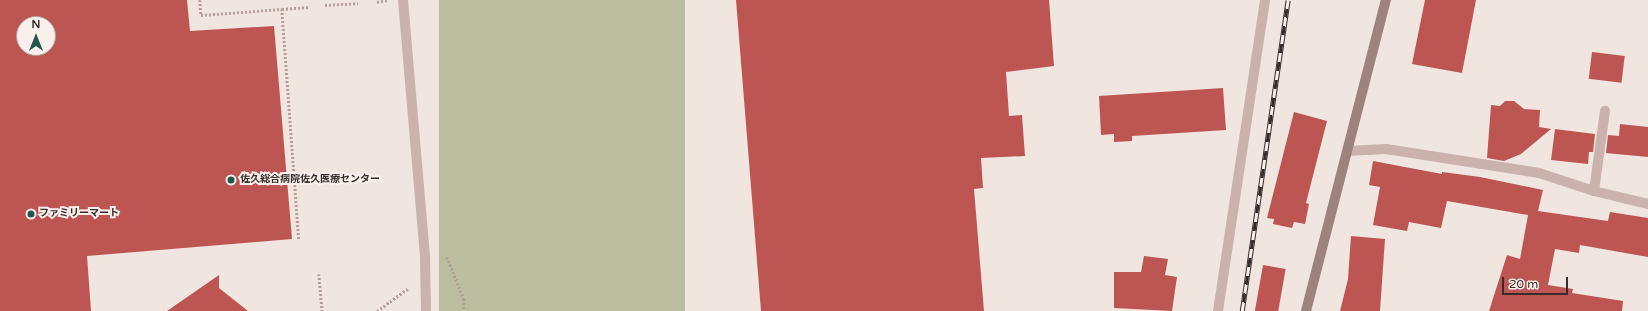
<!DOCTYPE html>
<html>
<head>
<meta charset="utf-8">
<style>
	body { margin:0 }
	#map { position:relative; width:1648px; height:311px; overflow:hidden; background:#f1e5e0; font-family:"Varela Round","Noto Sans JP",sans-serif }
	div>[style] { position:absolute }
	.green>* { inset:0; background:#bbbfa0; transform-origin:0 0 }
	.building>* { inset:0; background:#bd5652; transform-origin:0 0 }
	.path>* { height:2.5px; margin-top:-1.25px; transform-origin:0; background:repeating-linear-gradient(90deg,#b49d96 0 2px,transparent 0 4px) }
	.lane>* { height:10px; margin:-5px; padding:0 5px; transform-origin:5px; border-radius:5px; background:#c9b3ac }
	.street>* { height:10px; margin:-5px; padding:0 5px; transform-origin:5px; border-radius:5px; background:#c9b3ac }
	.secondary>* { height:10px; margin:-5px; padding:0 5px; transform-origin:5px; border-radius:5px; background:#9c837e }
	.rail>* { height:4.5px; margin-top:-2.25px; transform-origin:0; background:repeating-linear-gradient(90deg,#f9f0ec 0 9px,#372c2a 0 18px); box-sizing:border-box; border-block:1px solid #372c2a }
	.dots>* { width:11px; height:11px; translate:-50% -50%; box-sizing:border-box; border:2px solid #f9f0ec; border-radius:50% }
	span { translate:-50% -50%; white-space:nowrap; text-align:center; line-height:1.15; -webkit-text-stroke:4px #f9f0ec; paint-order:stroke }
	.poi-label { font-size:10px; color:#372c2a; font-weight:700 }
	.left { translate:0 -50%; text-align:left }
	.north { position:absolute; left:16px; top:16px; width:40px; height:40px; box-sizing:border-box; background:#f9f0ec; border:1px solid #aba29e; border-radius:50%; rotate:0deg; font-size:11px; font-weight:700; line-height:16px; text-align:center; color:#372c2a }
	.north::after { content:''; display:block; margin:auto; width:14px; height:18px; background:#23564f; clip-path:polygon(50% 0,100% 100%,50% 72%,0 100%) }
	.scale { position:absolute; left:1502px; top:277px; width:66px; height:18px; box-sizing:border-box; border:2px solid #372c2a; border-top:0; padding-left:5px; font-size:12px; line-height:14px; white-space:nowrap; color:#372c2a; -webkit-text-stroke:3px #f9f0ec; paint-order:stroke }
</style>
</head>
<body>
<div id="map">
	<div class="green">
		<div style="left:439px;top:0;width:246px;height:311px"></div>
	</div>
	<div class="building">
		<div style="clip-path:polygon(evenodd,0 0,187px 0,190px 31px,274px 26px,292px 239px,87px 256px,91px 311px,0 311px,0 0,24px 24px,48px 24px,48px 48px,24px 48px,24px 24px)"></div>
		<div style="clip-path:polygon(736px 0,1049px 0,1054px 66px,1006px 72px,1009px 116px,1022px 115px,1025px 156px,981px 158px,983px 188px,974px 189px,984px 311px,761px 311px)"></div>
		<div style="clip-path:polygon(1425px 0,1476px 0,1462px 73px,1412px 64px)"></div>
		<div style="left:1592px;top:52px;width:33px;height:27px;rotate:7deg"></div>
		<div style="clip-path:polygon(1223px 88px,1226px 130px,1132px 136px,1132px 141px,1114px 142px,1114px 134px,1101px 135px,1099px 96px)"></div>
		<div style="clip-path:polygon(1505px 101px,1514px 101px,1524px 109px,1540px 110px,1539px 127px,1551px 129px,1521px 154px,1504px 161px,1487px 158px,1491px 105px,1500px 106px)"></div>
		<div style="clip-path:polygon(1294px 112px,1327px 121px,1306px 203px,1309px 204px,1305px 224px,1294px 222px,1292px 228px,1273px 224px,1274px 219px,1267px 218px)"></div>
		<div style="clip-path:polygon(1620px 124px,1648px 127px,1648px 157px,1606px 153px,1608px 135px,1619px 136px)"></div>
		<div style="clip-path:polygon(1555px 129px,1595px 134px,1593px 152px,1589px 152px,1588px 164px,1551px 160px)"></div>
		<div style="clip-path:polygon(1373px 161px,1442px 174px,1442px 172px,1480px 177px,1543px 190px,1538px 211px,1608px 221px,1610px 212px,1648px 218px,1648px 257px,1580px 245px,1579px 253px,1555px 249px,1548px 285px,1573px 289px,1572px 293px,1623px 301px,1622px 311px,1489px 311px,1507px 255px,1520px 259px,1528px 215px,1447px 201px,1441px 228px,1409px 222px,1407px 231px,1373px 225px,1380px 187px,1369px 185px)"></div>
		<div style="clip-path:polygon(1351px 236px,1385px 239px,1380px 311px,1340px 311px,1348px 279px)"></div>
		<div style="clip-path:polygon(1144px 256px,1168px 259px,1165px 275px,1177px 277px,1172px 311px,1114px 308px,1114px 272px,1141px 272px)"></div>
		<div style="left:1263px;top:265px;width:23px;height:47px;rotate:10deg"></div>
		<div style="clip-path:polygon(219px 275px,219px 288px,248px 311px,167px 311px)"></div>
	</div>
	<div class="path">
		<div style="left:200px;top:0;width:15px;rotate:86deg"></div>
		<div style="left:201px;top:15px;width:81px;rotate:-4.2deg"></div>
		<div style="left:282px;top:9px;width:232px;rotate:85.8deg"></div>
		<div style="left:377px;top:2px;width:11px;rotate:-10deg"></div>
		<div style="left:325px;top:5px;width:33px;rotate:-3deg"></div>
		<div style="left:282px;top:9px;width:27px;rotate:-4deg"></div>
		<div style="left:447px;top:257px;width:45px;rotate:68deg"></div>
		<div style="left:464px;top:299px;width:12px;rotate:90deg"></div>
		<div style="left:319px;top:274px;width:37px;rotate:85deg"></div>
		<div style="left:377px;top:311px;width:39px;rotate:-36deg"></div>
	</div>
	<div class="lane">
		<div style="left:403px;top:0;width:260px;rotate:85.1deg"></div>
		<div style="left:425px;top:259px;width:52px;rotate:88.9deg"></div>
		<div style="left:1594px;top:191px;width:81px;rotate:-82.2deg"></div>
	</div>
	<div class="street">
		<div style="left:1347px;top:151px;width:39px;rotate:-3deg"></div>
		<div style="left:1386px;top:149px;width:155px;rotate:8.9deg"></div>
		<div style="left:1539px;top:173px;width:58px;rotate:18.1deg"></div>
		<div style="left:1594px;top:191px;width:56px;rotate:13.5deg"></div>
		<div style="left:1218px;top:311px;width:315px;rotate:-81.4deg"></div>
	</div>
	<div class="secondary">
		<div style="left:1306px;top:311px;width:321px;rotate:-75.6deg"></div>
	</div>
	<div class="rail">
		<div style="left:1242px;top:311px;width:314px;rotate:-81.6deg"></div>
	</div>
	<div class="dots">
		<div style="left:231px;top:180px;background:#23564f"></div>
		<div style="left:31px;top:214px;background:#23564f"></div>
	</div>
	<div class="poi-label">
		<span class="left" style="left:240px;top:180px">佐久総合病院佐久医療センター</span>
		<span class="left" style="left:39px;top:214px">ファミリーマート</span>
	</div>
	<div class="north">N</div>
	<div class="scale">20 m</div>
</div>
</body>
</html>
